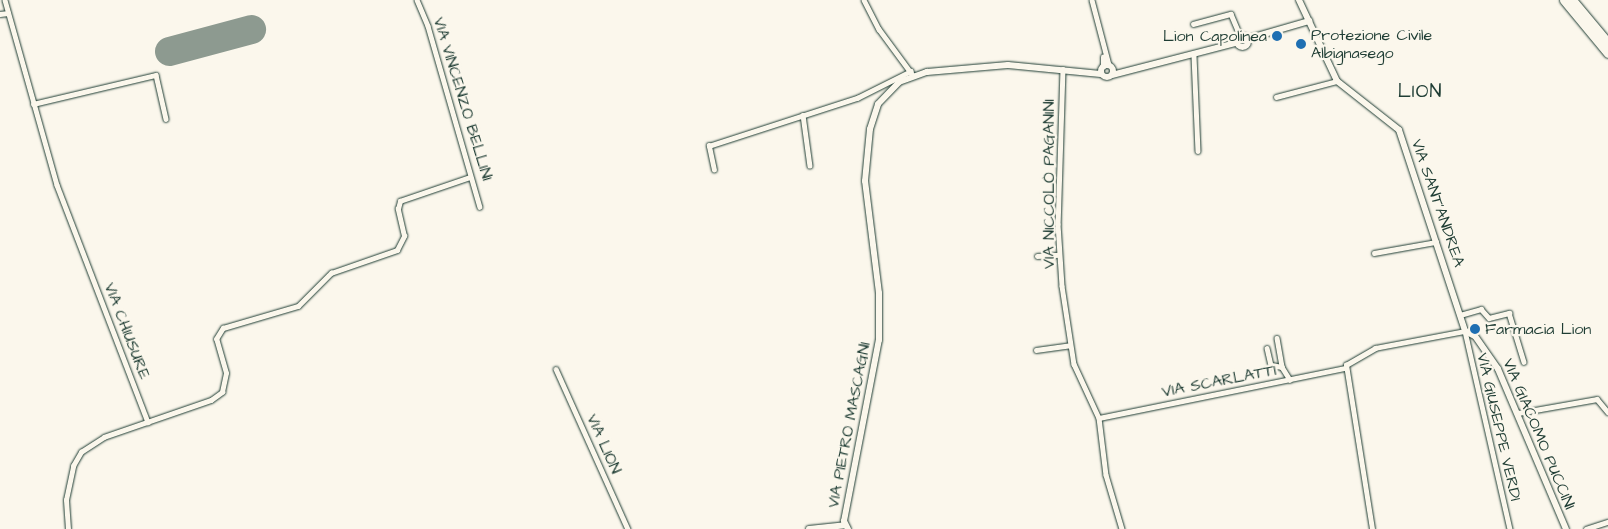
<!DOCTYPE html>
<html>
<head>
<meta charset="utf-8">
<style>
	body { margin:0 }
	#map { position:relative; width:1608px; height:529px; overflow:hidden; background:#fbf7ec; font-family:"Architects Daughter",sans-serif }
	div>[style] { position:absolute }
	.runway>* { height:29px; margin:-14.5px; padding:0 14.5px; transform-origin:14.5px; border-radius:14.5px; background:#8d9a90 }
	.roads { filter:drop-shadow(0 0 1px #1f3d34) drop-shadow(0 0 1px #1f3d34) }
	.street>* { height:4.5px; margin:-2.25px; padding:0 2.25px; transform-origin:2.25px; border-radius:2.25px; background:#fbf7ec }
	.secondary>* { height:6px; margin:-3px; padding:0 3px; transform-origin:3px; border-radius:3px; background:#fbf7ec }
	.secondary>.ring { margin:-3px; padding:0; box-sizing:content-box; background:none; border:6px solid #fbf7ec; border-radius:50% }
	.highway>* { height:9px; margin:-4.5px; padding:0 4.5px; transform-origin:4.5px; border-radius:4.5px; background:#fbf7ec }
	.dots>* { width:14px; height:14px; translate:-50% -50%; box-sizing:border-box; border:2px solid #fbf7ec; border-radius:50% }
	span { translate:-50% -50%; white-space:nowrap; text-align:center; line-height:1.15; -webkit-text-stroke:4.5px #fbf7ec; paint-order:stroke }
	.poi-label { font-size:16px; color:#1f3d34 }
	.left { translate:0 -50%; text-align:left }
	.right { translate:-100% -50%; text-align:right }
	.street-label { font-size:16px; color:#1f3d34 }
	.quarter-label { font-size:19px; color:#1f3d34; letter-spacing:1px }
</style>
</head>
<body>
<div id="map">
	<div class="runway">
		<div style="left:169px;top:51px;width:85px;rotate:-15deg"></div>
	</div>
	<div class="roads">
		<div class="street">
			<div style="left:5px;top:0;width:192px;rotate:74.3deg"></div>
			<div style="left:57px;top:185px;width:254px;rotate:69deg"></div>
			<div style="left:417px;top:0;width:28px;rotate:67deg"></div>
			<div style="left:428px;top:26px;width:188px;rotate:74deg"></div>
			<div style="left:864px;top:0;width:33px;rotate:63deg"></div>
			<div style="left:879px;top:29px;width:56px;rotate:53.7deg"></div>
			<div style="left:1092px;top:0;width:67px;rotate:75.3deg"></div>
			<div style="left:0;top:14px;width:8px;rotate:-7deg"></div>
			<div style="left:1193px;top:24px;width:39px;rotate:-15deg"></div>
			<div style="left:1231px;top:14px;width:23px;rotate:67deg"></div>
			<div style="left:1194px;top:56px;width:95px;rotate:87.6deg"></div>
			<div style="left:1103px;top:67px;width:10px;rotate:-90deg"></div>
			<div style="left:1063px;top:69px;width:155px;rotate:91.8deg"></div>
			<div style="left:1058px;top:224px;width:62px;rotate:86.3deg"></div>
			<div style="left:1062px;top:286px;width:79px;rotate:81.3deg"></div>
			<div style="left:1074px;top:364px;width:60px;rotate:65.2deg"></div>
			<div style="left:1099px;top:418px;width:57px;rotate:83deg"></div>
			<div style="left:1106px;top:475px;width:56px;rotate:73.5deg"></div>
			<div style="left:1276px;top:97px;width:63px;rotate:-14.7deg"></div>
			<div style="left:33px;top:104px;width:126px;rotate:-13.3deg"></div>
			<div style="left:156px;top:75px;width:45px;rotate:77.2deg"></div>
			<div style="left:803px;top:115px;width:51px;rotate:82.2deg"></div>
			<div style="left:714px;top:170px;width:25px;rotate:-102deg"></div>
			<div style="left:709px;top:146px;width:156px;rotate:-18deg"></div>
			<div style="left:857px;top:98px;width:60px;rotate:-26.6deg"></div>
			<div style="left:1374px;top:253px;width:63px;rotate:-10.1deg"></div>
			<div style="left:1037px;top:256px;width:22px;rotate:-3deg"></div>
			<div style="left:1460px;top:315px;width:22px;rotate:-16deg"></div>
			<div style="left:1481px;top:309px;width:12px;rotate:48deg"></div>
			<div style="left:1489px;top:318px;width:21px;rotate:-14deg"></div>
			<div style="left:1509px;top:313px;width:51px;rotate:73deg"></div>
			<div style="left:1277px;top:338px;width:29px;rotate:80deg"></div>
			<div style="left:1282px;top:367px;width:15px;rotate:58deg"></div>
			<div style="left:1267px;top:348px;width:17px;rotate:77deg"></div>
			<div style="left:1271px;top:365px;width:11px;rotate:10deg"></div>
			<div style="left:1036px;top:350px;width:34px;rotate:-8deg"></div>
			<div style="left:556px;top:369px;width:175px;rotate:65.8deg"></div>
			<div style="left:1518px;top:413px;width:80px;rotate:-10deg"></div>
			<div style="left:1597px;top:399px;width:17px;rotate:50deg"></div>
			<div style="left:1099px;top:418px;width:251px;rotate:-11.5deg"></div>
			<div style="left:68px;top:529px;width:29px;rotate:-94deg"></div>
			<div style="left:66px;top:500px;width:35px;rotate:-78deg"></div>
			<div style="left:73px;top:466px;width:16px;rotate:-60deg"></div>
			<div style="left:81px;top:452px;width:27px;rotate:-33deg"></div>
			<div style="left:104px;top:437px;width:113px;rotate:-19.1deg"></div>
			<div style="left:211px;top:400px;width:14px;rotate:-36deg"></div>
			<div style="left:222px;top:392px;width:19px;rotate:-78deg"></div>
			<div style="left:226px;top:373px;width:35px;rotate:-106deg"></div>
			<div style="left:216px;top:339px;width:13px;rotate:-58deg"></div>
			<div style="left:223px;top:328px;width:78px;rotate:-16.3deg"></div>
			<div style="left:298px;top:306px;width:47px;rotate:-45deg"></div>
			<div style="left:331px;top:273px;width:70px;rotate:-19.2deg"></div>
			<div style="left:397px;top:250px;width:16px;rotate:-63deg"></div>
			<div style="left:404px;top:236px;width:28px;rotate:-103deg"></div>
			<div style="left:398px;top:209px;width:8px;rotate:-76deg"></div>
			<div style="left:400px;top:201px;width:74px;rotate:-18.9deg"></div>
			<div style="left:1372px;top:529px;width:166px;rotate:-99deg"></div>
			<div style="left:1346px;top:365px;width:34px;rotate:-30deg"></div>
			<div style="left:1375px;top:348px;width:92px;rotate:-10.7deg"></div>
			<div style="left:1465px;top:331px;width:203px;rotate:77.2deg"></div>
			<div style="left:1586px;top:529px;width:23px;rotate:-18deg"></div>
		</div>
		<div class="secondary">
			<div style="left:1299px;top:0;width:89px;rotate:64.9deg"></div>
			<div style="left:1337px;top:81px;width:79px;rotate:38.3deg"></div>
			<div style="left:1399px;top:130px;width:212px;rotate:71.8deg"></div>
			<div style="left:1465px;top:331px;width:11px;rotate:27deg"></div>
			<div style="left:1475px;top:336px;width:40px;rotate:55.1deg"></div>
			<div style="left:1498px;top:369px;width:174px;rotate:67deg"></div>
			<div class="ring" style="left:1236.5px;top:35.5px;width:5px;height:5px"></div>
			<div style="left:1247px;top:39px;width:65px;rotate:-16.2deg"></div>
			<div class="ring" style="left:1101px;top:65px;width:6px;height:6px"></div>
			<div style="left:1112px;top:75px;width:128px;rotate:-14.5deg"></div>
			<div style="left:809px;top:529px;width:36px;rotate:-6deg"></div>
			<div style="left:848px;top:529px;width:9px;rotate:-117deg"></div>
			<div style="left:844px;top:521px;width:184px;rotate:-79.1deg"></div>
			<div style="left:879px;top:340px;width:47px;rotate:-90deg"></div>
			<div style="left:879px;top:293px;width:113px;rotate:-97.1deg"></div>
			<div style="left:865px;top:181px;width:52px;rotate:-84.5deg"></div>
			<div style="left:870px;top:129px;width:26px;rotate:-72deg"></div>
			<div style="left:878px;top:104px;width:30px;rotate:-46deg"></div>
			<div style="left:899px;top:82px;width:30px;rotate:-20deg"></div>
			<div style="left:927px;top:72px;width:81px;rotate:-4.9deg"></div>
			<div style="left:1008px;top:65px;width:93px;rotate:5.5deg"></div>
		</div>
		<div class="highway">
			<div style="left:1564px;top:0;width:69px;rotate:50.3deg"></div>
			<div style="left:1572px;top:0;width:56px;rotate:50.1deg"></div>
		</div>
	</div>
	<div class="dots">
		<div style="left:1277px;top:36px;background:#1f6fb2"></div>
		<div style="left:1301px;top:44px;background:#1f6fb2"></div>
		<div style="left:1475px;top:329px;background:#1f6fb2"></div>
	</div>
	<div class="poi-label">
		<span class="left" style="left:1311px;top:44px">Protezione Civile<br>Albignasego</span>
		<span class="right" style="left:1267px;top:36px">Lion Capolinea</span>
		<span class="left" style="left:1485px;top:329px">Farmacia Lion</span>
	</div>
	<div class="street-label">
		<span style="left:463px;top:99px;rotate:73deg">VIA VINCENZO BELLINI</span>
		<span style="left:1049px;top:184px;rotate:-90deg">VIA NICCOLÒ PAGANINI</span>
		<span style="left:1438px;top:203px;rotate:71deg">VIA SANT'ANDREA</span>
		<span style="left:127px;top:331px;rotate:69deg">VIA CHIUSURE</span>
		<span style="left:1219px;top:381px;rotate:-11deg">VIA SCARLATTI</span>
		<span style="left:849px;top:425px;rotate:-79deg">VIA PIETRO MASCAGNI</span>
		<span style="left:1499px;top:427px;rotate:77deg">VIA GIUSEPPE VERDI</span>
		<span style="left:1539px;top:434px;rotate:67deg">VIA GIACOMO PUCCINI</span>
		<span style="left:604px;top:444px;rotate:66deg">VIA LION</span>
	</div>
	<div class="quarter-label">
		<span style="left:1420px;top:92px">LION</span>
	</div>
</div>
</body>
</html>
